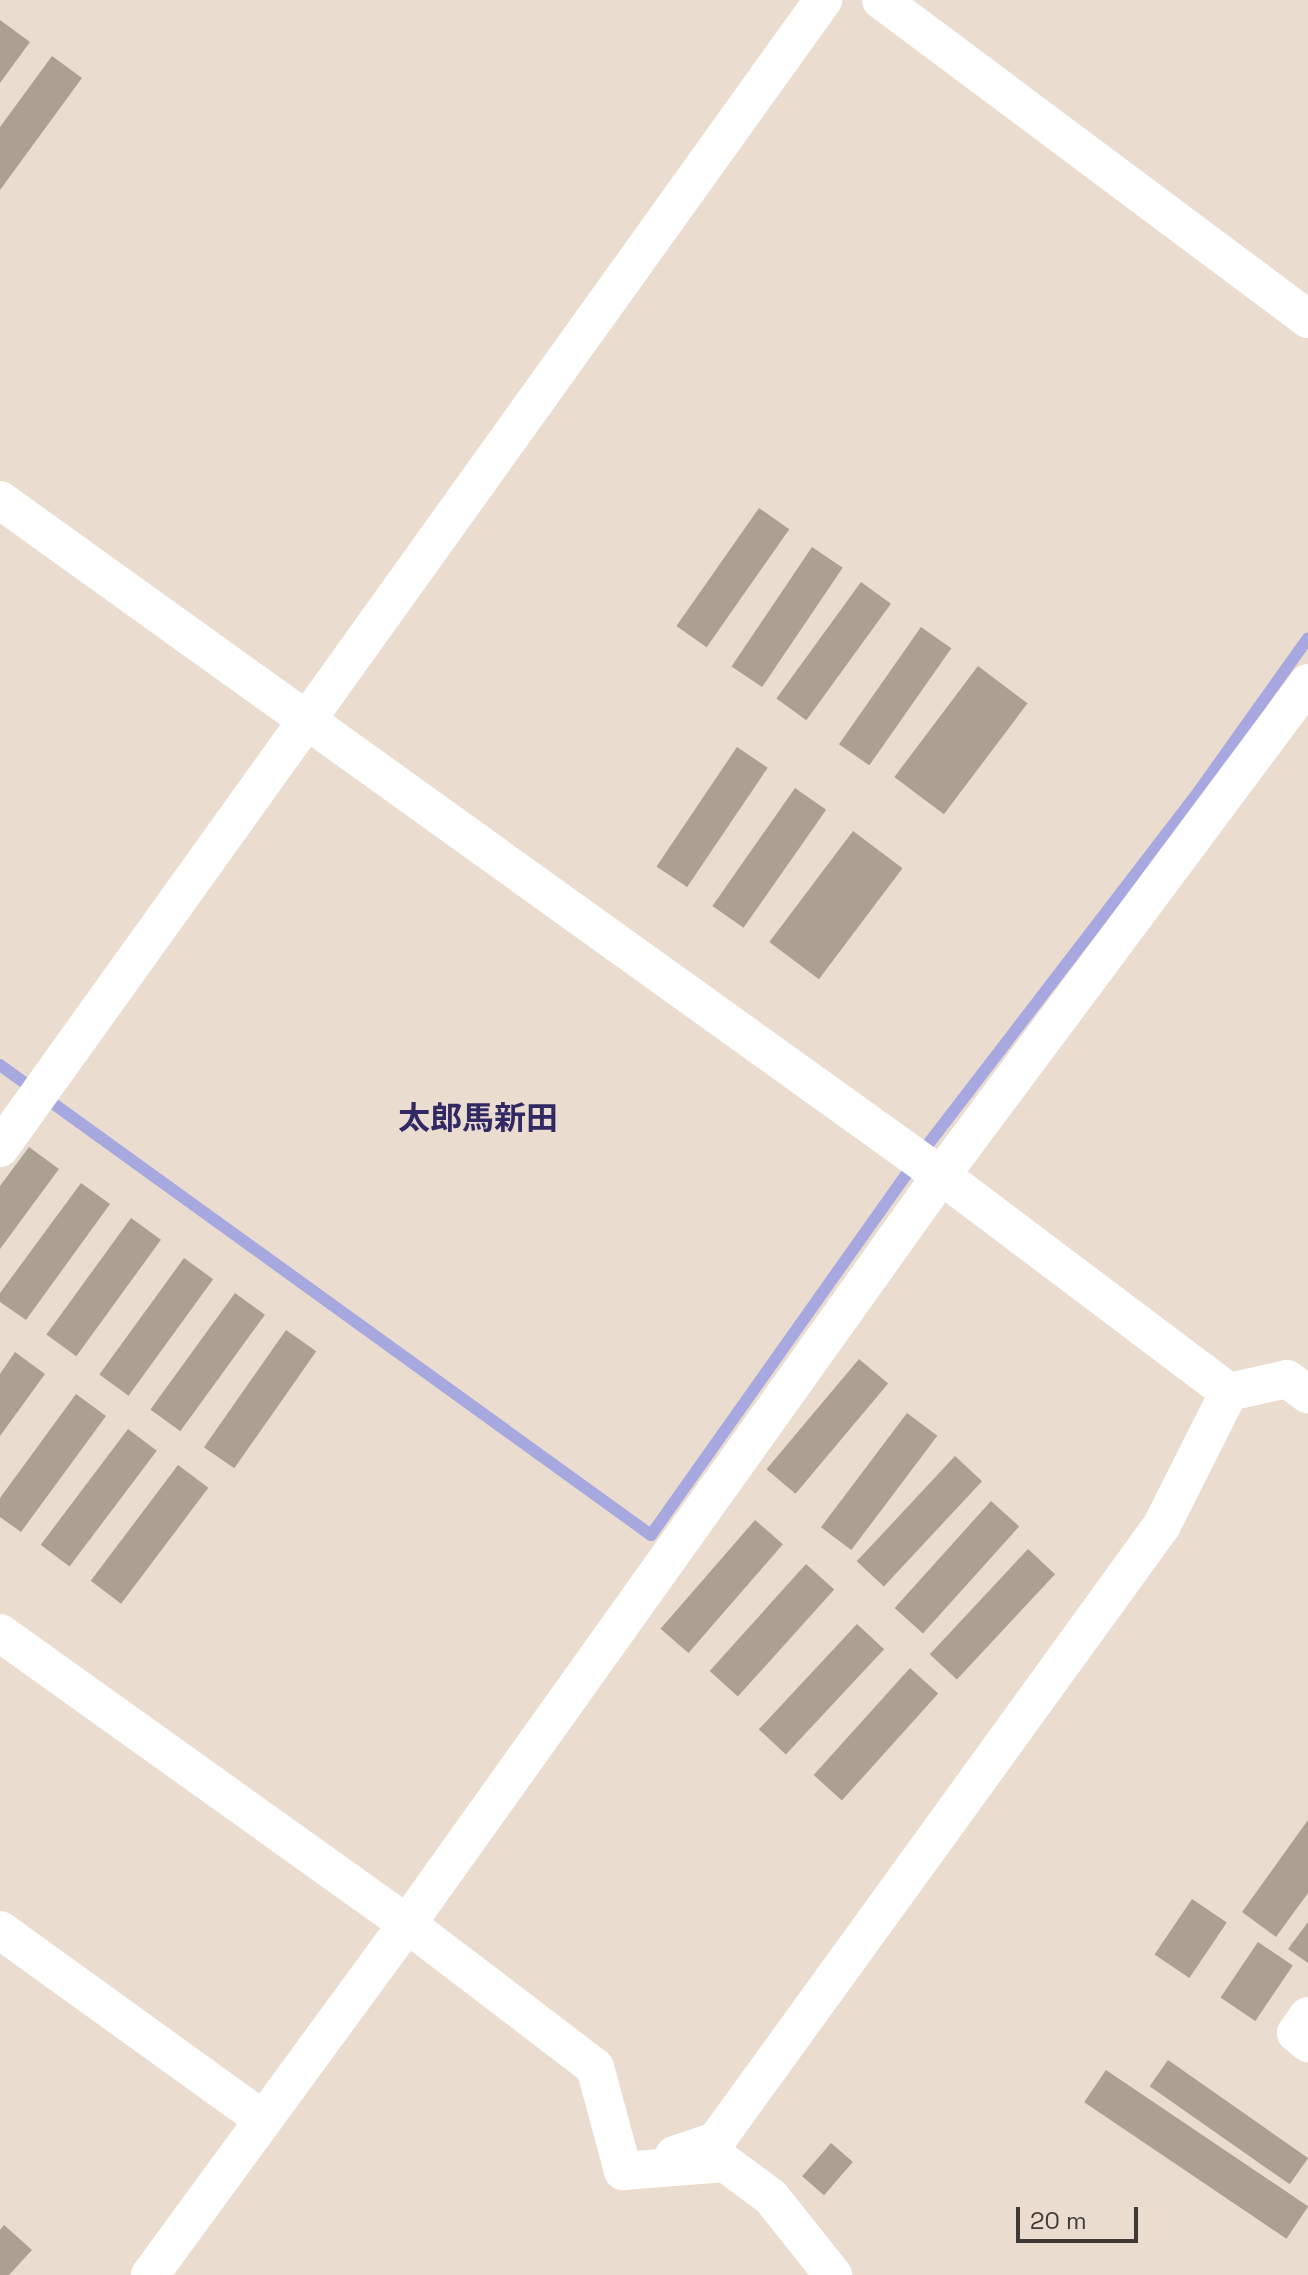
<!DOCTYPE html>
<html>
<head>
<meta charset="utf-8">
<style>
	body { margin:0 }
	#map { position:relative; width:1308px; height:2275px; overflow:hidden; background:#eaddd0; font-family:"Space Grotesk","Noto Sans JP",sans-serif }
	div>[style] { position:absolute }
	.stream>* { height:12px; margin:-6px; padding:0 6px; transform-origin:6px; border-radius:6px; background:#a8a8e1 }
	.building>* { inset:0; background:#aca093; transform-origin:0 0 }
	.minor>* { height:38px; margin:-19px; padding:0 19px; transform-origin:19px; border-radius:19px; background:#fff }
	span { translate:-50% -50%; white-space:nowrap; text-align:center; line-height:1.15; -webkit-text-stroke:6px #eaddd0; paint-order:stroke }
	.quarter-label { font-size:32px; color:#302964; font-weight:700 }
	.scale { position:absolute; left:1016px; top:2207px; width:122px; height:36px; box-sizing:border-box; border:4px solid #3f3a35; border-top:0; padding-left:10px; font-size:24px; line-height:28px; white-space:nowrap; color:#3f3a35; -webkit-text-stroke:6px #eaddd0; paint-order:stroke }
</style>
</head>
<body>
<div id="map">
	<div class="stream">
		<div style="left:0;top:1065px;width:803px;rotate:35.83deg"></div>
		<div style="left:651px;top:1535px;width:476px;rotate:-54.7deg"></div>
		<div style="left:926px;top:1147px;width:440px;rotate:-52.5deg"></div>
		<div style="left:1194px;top:798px;width:196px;rotate:-54.5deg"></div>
	</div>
	<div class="building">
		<div style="clip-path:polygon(0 20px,30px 42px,0 83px)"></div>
		<div style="clip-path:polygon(52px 56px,82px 78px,0 190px,0 127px)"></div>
		<div style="left:759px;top:508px;width:37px;height:144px;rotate:35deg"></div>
		<div style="left:812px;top:547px;width:37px;height:144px;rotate:34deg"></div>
		<div style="left:861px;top:582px;width:37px;height:144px;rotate:36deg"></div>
		<div style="left:921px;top:627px;width:37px;height:143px;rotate:35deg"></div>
		<div style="left:978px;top:666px;width:62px;height:139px;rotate:37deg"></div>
		<div style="left:737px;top:747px;width:37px;height:144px;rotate:34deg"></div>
		<div style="left:795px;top:788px;width:38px;height:144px;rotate:35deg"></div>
		<div style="left:853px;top:831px;width:62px;height:139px;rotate:37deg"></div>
		<div style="clip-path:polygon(29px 1147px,59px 1169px,0 1249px,0 1186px)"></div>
		<div style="clip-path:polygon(81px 1183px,110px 1204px,26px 1320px,0 1302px,0 1293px)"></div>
		<div style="left:131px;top:1218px;width:37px;height:144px;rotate:36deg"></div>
		<div style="left:184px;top:1258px;width:36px;height:144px;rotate:36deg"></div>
		<div style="left:235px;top:1293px;width:37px;height:144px;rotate:36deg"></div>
		<div style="left:286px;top:1330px;width:37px;height:143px;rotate:35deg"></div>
		<div style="clip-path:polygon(15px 1352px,45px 1374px,0 1436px,0 1374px)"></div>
		<div style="left:859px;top:1359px;width:38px;height:144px;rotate:40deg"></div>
		<div style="clip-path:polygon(76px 1394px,106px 1416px,21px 1532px,0 1517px,0 1498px)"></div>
		<div style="left:907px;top:1413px;width:38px;height:143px;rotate:37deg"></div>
		<div style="left:128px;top:1429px;width:36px;height:145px;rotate:37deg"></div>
		<div style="left:955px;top:1456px;width:37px;height:144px;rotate:43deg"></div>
		<div style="left:178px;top:1465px;width:38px;height:145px;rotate:37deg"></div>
		<div style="left:991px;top:1501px;width:38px;height:144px;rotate:42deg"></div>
		<div style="left:755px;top:1520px;width:37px;height:144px;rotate:41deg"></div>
		<div style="left:1028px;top:1549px;width:37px;height:144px;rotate:43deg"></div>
		<div style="left:806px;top:1564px;width:38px;height:144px;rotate:42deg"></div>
		<div style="left:857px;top:1624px;width:37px;height:144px;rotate:43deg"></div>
		<div style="left:910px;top:1668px;width:38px;height:144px;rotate:42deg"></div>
		<div style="clip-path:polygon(1308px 1820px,1308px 1893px,1276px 1937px,1242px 1912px)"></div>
		<div style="left:1192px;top:1899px;width:42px;height:67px;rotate:34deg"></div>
		<div style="clip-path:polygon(1308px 1922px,1308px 1963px,1288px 1949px)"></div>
		<div style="left:1258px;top:1942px;width:42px;height:67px;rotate:34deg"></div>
		<div style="left:1168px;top:2060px;width:171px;height:32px;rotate:35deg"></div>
		<div style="left:1106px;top:2070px;width:244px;height:39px;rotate:34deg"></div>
		<div style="left:831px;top:2143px;width:29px;height:44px;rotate:41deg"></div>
		<div style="clip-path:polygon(4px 2225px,32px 2250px,9px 2275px,0 2275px,0 2230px)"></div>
	</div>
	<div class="minor">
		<div style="left:881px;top:0;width:533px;rotate:36.76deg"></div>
		<div style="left:0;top:500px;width:1174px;rotate:35.68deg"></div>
		<div style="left:954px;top:1185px;width:344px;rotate:37deg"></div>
		<div style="left:1229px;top:1392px;width:59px;rotate:-12.6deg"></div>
		<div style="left:1287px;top:1379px;width:26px;rotate:36deg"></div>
		<div style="left:0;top:1148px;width:1413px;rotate:-54.36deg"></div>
		<div style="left:0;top:1633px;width:500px;rotate:35.56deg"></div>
		<div style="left:407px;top:1924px;width:236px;rotate:37.3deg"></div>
		<div style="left:595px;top:2067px;width:108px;rotate:74.9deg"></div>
		<div style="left:623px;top:2171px;width:102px;rotate:-4.5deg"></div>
		<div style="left:725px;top:2163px;width:57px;rotate:36.5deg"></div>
		<div style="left:771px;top:2197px;width:100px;rotate:51.5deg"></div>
		<div style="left:0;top:1930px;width:323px;rotate:35.8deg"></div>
		<div style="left:1308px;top:2016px;width:21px;rotate:125deg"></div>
		<div style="left:1296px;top:2033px;width:16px;rotate:40deg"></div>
		<div style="left:674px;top:2155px;width:44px;rotate:-18.4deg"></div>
		<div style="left:716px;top:2141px;width:761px;rotate:-54.09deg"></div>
		<div style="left:1162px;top:1525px;width:149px;rotate:-63.3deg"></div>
		<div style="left:150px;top:2275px;width:435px;rotate:-53.8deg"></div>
		<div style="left:407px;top:1924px;width:918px;rotate:-54.49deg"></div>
		<div style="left:940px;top:1177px;width:616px;rotate:-53.32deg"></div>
	</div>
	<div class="quarter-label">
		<span style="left:478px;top:1118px">太郎馬新田</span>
	</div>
	<div class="scale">20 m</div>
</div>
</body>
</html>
